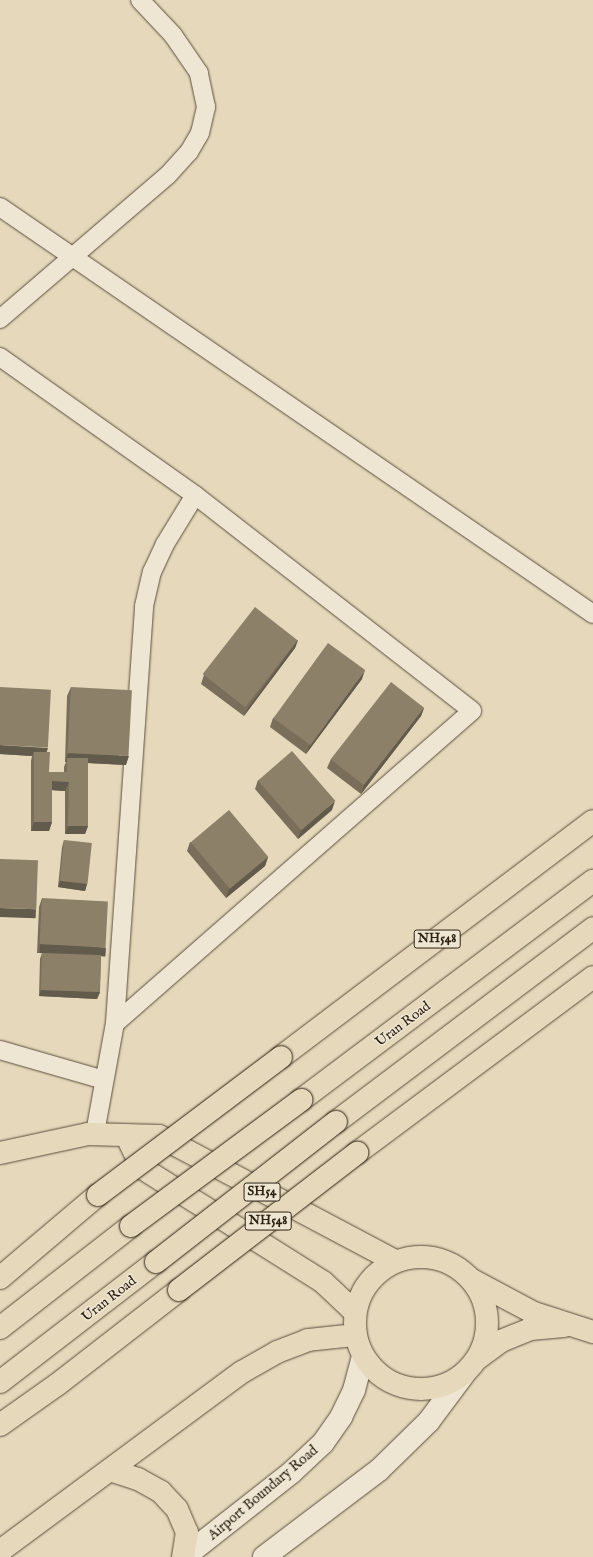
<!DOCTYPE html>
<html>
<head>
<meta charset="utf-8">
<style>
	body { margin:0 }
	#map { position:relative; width:593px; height:1557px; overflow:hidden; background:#e5d8bb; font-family:"IM FELL English",serif }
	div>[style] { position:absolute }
	.roads { filter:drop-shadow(0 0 1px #5a4e3b) drop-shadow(0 0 1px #5a4e3b) }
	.minor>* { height:18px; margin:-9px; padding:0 9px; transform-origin:9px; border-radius:9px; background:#eee6d3 }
	.tertiary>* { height:22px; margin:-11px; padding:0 11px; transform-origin:11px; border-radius:11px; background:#eee6d3 }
	.primary>* { height:22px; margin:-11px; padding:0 11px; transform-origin:11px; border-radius:11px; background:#e5d8bb }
	.primary>.ring { margin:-11px; padding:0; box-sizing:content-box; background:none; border:22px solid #e5d8bb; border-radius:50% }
	.trunk>* { height:22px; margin:-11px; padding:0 11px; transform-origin:11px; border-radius:11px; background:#e5d8bb }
	.bridges { filter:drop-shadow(0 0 1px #2c2010) drop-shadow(0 0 1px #2c2010) }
	.trunk-bridge>* { height:22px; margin:-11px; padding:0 11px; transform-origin:11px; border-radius:11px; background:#e5d8bb }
	.wall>* { inset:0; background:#786e5a }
	.shaded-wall>* { inset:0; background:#625a4a; transform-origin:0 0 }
	.building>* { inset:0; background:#8c8069; transform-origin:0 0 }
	span { translate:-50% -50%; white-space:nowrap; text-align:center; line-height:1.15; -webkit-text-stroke:3px #eee6d3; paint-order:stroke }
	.shield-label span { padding:1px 3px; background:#eee6d3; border:1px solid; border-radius:3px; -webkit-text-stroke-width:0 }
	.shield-label { font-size:13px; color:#2c2010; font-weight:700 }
	.street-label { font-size:14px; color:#2c2010 }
</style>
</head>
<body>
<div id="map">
	<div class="roads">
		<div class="minor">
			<div style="left:0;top:207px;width:719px;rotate:34.46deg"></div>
			<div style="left:0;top:319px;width:221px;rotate:-40.6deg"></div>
			<div style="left:168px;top:175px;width:31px;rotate:-48deg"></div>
			<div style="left:189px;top:152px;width:22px;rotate:-60deg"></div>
			<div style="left:200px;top:133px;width:27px;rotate:-77deg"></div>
			<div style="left:206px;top:107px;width:35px;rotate:-102deg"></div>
			<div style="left:199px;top:73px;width:46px;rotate:-124.4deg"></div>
			<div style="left:173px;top:35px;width:48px;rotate:-133.3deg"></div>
			<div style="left:0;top:357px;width:239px;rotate:35.3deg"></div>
			<div style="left:195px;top:495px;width:351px;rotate:37.9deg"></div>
			<div style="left:472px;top:711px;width:474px;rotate:138.8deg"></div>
			<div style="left:115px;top:1023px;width:112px;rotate:100.3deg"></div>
			<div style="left:115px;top:1023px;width:418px;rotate:-86deg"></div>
			<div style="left:144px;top:606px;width:35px;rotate:-77deg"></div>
			<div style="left:152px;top:572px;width:31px;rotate:-65deg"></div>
			<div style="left:165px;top:544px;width:57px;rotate:-58.5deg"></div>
			<div style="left:0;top:1050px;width:108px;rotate:16.1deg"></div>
		</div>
		<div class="tertiary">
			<div style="left:184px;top:1557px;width:137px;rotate:-38.2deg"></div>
			<div style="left:292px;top:1472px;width:42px;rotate:-43.1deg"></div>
			<div style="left:323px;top:1443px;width:32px;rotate:-55deg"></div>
			<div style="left:341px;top:1417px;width:30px;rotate:-64deg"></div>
			<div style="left:354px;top:1390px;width:34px;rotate:-75deg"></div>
			<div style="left:264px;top:1557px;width:144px;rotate:-37.1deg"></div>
			<div style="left:379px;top:1470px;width:70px;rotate:-44.4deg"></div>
			<div style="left:429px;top:1421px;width:59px;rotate:-53.3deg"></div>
		</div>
		<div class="primary">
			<div style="left:126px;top:1135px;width:37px;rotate:64deg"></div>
			<div style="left:142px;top:1168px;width:214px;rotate:32.2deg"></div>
			<div style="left:323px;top:1282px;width:44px;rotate:43.2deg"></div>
			<div style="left:0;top:1153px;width:90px;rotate:-12.2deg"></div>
			<div style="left:88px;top:1134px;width:71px;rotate:1.6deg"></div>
			<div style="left:159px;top:1136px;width:267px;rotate:27.9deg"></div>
			<div class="ring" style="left:355px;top:1257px;width:110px;height:110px"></div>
			<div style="left:472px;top:1280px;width:70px;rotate:28deg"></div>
			<div style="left:534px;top:1313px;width:62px;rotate:17.9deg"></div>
			<div style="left:478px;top:1358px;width:29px;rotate:-36deg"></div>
			<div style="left:501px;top:1341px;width:31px;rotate:-22deg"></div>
			<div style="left:530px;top:1329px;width:34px;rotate:-5deg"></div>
		</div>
		<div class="trunk">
			<div style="left:281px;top:1057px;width:391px;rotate:-37.1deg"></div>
			<div style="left:301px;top:1100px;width:365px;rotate:-36.9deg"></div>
			<div style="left:336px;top:1122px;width:322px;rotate:-37deg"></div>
			<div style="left:357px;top:1153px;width:294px;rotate:-36.7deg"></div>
			<div style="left:0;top:1278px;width:128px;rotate:-40.3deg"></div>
			<div style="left:0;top:1328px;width:166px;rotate:-37.9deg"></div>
			<div style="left:0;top:1382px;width:197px;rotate:-37.6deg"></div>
			<div style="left:0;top:1425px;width:71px;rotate:-35.3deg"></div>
			<div style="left:58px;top:1384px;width:153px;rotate:-37.8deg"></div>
			<div style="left:110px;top:1470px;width:29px;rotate:18deg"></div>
			<div style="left:138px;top:1479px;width:26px;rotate:29deg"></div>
			<div style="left:161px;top:1492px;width:23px;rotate:47deg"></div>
			<div style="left:177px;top:1509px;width:25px;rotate:67deg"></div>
			<div style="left:187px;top:1532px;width:25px;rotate:99deg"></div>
			<div style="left:0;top:1551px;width:301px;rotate:-36.5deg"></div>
			<div style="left:242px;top:1372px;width:40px;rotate:-29.7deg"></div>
			<div style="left:277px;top:1352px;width:33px;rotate:-21deg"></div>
			<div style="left:308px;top:1340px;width:47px;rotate:-6.1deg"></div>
		</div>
	</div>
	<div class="bridges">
		<div class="trunk-bridge">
			<div style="left:98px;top:1195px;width:229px;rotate:-37deg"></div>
			<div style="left:131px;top:1226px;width:212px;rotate:-36.5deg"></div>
			<div style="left:156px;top:1262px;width:228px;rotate:-37.9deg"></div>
			<div style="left:179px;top:1290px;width:225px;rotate:-37.6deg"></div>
		</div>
	</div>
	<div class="wall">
		<div style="clip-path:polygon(298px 640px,295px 648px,244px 716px,201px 684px,204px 675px)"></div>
		<div style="clip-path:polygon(362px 679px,306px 754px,270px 727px,273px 718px)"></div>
		<div style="clip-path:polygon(71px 687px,126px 765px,88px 763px,88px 826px,85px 834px,65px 834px,65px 791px,52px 790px,52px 822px,49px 831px,31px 831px,31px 761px,32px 756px,0 754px,47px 752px,49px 772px,64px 772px,64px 767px,66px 762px,65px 762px,67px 696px)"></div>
		<div style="clip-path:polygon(424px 708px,421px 716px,361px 794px,327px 768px,331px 759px)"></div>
		<div style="clip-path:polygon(258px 780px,332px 810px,298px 839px,255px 789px)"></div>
		<div style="clip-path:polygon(64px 840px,87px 884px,85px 891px,58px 887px,62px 847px)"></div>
		<div style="clip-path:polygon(190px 842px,268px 857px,265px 866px,226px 898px,187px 851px)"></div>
		<div style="clip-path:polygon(42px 898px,103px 956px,101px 956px,100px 992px,97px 999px,39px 996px,40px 959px,42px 953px,37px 953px,39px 907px)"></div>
	</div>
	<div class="shaded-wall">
		<div style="clip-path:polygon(298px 640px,295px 648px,244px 716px,248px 708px)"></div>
		<div style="clip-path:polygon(365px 670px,362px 679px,306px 754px,310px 745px)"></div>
		<div style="clip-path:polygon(424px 708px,421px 716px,361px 794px,364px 785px)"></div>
		<div style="clip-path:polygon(0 745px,48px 748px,45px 757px,34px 752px,32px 756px,0 754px)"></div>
		<div style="clip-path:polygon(68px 753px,129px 756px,126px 765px,67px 762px,67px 758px,66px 762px,65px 762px)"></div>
		<div style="clip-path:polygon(52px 781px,69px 782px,65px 791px,49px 790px)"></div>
		<div style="clip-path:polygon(335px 801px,332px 810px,298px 839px,301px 830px)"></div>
		<div style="clip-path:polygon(34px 822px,52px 822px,49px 831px,31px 831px)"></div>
		<div style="clip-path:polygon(68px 826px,88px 826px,85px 834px,65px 834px)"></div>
		<div style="clip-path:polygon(268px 857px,265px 866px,226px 898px,229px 889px)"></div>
		<div style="clip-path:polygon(60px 881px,87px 884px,85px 891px,58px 887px)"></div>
		<div style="left:0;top:908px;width:36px;height:9px;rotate:2deg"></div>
		<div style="left:40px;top:944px;width:66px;height:9px;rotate:3deg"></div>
		<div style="clip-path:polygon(41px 990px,100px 992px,97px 999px,39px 996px)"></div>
	</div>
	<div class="building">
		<div style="left:255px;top:607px;width:54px;height:85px;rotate:38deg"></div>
		<div style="left:328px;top:643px;width:46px;height:93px;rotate:36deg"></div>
		<div style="left:391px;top:682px;width:42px;height:98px;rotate:38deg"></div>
		<div style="left:0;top:687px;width:51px;height:58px;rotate:3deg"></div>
		<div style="left:71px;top:687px;width:61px;height:66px;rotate:3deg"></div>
		<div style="left:292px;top:751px;width:66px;height:45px;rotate:49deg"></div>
		<div style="clip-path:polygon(34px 752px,50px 752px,49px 772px,67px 772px,67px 758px,88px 758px,88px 826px,68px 826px,69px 782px,52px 781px,52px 822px,34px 822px)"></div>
		<div style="left:229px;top:810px;width:61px;height:50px;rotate:50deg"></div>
		<div style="left:64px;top:840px;width:28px;height:41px;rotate:6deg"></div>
		<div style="left:0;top:859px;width:38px;height:49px;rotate:2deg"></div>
		<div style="left:42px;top:898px;width:66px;height:46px;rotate:3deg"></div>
		<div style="left:42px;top:953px;width:59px;height:37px;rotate:2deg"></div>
	</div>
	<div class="shield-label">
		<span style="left:437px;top:939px">NH548</span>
		<span style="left:262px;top:1192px">SH54</span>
		<span style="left:268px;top:1221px">NH548</span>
	</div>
	<div class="street-label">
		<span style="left:403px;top:1024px;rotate:-37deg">Uran Road</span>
		<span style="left:109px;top:1299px;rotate:-38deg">Uran Road</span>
		<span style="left:263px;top:1493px;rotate:-40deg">Airport Boundary Road</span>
	</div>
</div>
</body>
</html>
